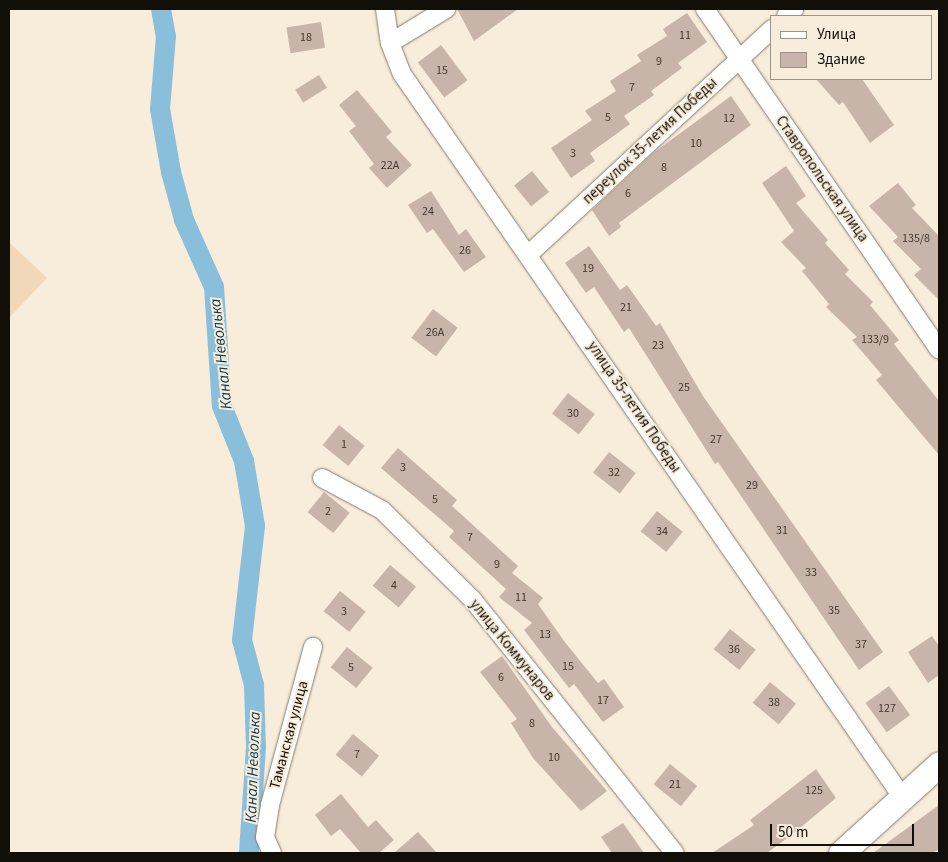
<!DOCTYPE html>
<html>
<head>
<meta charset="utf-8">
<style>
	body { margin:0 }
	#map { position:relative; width:948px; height:862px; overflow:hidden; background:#f8ecdb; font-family:"Source Sans 3",sans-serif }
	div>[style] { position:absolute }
	.green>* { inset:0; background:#f0d8b8 }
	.canal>* { height:20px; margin:-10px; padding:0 10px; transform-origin:10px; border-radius:10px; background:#8abfdc }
	.building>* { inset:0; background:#c8b5aa; transform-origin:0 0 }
	.roads { filter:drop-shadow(0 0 1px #877c6c) drop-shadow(0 0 1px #877c6c) }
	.street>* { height:18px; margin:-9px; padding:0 9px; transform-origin:9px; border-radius:9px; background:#fff }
	.secondary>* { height:25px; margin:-12.5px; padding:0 12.5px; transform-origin:12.5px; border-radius:12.5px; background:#fff }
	span { translate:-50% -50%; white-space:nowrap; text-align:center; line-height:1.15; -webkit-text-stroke:4px #f8ecdb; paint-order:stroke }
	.number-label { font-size:12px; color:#403830 }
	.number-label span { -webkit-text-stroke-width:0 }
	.street-label { font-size:15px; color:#120e08 }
	.water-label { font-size:16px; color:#0b394d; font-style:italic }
	.frame { position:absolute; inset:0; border:10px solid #120e08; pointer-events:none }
	.legend { position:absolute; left:770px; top:15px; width:162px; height:65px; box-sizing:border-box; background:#f8ecdb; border:1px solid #9c9387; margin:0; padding:6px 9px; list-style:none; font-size:15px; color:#120e08 }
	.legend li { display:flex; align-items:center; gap:10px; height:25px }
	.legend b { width:25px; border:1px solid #9c9387 }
	.scale { position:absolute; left:770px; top:824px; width:144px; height:22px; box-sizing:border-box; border:2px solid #120e08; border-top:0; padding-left:6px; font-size:15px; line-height:18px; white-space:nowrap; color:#120e08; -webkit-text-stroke:4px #f8ecdb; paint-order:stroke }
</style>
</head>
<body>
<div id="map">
	<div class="green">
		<div style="clip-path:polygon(9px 242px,47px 278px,9px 318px)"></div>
	</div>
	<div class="canal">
		<div style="left:161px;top:9px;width:27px;rotate:80deg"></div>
		<div style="left:166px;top:36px;width:73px;rotate:94.7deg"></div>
		<div style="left:160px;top:109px;width:64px;rotate:80.1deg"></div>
		<div style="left:171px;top:172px;width:50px;rotate:74.8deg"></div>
		<div style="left:184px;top:220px;width:73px;rotate:65.9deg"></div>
		<div style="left:214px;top:287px;width:119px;rotate:86.2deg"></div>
		<div style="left:222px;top:406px;width:59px;rotate:68.2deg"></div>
		<div style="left:244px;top:461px;width:66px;rotate:80.4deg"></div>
		<div style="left:255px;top:526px;width:115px;rotate:96.5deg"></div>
		<div style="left:242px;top:640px;width:47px;rotate:75.1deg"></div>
		<div style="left:254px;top:685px;width:62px;rotate:88.2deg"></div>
		<div style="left:256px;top:747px;width:106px;rotate:93.8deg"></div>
	</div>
	<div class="building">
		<div style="clip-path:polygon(457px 9px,518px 9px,474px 41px)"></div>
		<div style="clip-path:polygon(687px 13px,707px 42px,678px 63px,682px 68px,651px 91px,654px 95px,624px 116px,630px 124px,590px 153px,595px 161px,571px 178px,551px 148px,592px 120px,585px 111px,616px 91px,610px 81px,641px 61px,637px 55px,667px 36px,663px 29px)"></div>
		<div style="left:321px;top:22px;width:26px;height:35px;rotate:81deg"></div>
		<div style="left:441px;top:45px;width:44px;height:29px;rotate:53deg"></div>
		<div style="left:319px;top:75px;width:15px;height:28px;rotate:58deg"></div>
		<div style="clip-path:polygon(816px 79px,862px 79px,894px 125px,870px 143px,843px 102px,839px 105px)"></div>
		<div style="clip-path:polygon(357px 90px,392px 132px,386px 137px,412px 165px,387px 188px,369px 168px,374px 164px,349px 131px,356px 126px,339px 105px)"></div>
		<div style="clip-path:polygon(731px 96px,751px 125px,619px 223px,621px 227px,609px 236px,592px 210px,653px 153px)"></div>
		<div style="clip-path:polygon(786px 166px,806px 196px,796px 203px,828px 240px,825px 243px,849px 270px,845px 274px,873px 302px,870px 305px,899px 340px,894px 344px,939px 401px,939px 455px,876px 380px,882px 375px,852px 340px,857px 337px,826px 307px,829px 304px,802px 271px,806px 268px,781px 242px,794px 231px,762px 183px)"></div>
		<div style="left:532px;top:171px;width:27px;height:23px;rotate:51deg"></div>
		<div style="clip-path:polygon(898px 183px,916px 205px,912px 208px,939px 236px,939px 300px,914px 275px,921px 269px,893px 241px,898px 237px,869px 206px)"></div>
		<div style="clip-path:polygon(431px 191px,459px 235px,466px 229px,486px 257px,464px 272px,433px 229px,427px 233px,408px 205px)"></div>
		<div style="clip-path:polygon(589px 246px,620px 290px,627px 285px,656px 326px,660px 323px,703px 396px,883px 652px,859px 670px,718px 462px,715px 464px,629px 328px,624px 332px,594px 287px,586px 293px,565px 263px)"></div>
		<div style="left:433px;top:309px;width:31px;height:36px;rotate:37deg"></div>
		<div style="left:568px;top:393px;width:34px;height:26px;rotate:38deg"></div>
		<div style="left:339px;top:425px;width:33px;height:26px;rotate:39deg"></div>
		<div style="clip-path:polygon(398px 448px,457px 500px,452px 506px,518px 566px,512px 573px,543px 598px,538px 604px,564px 641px,598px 683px,604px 679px,624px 707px,603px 722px,574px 684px,569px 688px,524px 630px,532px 623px,499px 597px,506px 589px,449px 537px,454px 531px,381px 468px)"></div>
		<div style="left:609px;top:452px;width:34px;height:26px;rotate:38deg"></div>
		<div style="left:324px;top:492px;width:33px;height:26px;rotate:39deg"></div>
		<div style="left:657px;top:511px;width:33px;height:26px;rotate:39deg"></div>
		<div style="left:390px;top:565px;width:34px;height:27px;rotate:40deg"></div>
		<div style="left:340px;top:591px;width:33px;height:26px;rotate:39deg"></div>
		<div style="left:730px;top:629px;width:33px;height:26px;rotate:39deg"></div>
		<div style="clip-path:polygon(932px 636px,939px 646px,939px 675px,928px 683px,908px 652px)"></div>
		<div style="left:347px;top:647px;width:33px;height:26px;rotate:39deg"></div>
		<div style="clip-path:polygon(502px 656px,552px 727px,607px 791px,581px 811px,533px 758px,511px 723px,517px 719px,480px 672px)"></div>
		<div style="left:770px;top:682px;width:34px;height:27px;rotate:40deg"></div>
		<div style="left:889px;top:686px;width:36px;height:29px;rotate:54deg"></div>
		<div style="left:353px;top:734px;width:34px;height:27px;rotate:40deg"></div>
		<div style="left:670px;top:764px;width:35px;height:26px;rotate:39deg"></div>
		<div style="clip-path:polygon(816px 769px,836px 798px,794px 833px,767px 853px,712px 853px,754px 825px,750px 820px)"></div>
		<div style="clip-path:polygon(341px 794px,368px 827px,376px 820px,394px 840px,379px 853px,361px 853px,340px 829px,331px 836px,315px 815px)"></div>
		<div style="clip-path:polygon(939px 805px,939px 849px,933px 853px,873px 853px)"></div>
		<div style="clip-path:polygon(623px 823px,644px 853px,612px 853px,601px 837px)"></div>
		<div style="clip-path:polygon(418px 832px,437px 853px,394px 853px)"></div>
	</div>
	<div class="roads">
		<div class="street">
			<div style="left:385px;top:9px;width:34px;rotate:82deg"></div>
			<div style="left:390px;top:43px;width:33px;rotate:69deg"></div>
			<div style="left:402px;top:74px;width:880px;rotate:55.32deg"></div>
			<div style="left:705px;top:9px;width:413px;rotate:55.5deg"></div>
			<div style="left:786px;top:16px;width:11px;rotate:-41deg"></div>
			<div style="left:390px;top:43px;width:66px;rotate:-31.3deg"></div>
			<div style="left:529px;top:254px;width:331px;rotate:-42.8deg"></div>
			<div style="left:322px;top:478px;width:68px;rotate:28.1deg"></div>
			<div style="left:382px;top:510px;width:127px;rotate:44.7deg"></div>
			<div style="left:472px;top:599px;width:325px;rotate:51.4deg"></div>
			<div style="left:272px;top:853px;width:17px;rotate:-114deg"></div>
			<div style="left:265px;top:837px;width:32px;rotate:-81deg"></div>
			<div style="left:270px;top:805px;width:164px;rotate:-74.8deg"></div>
		</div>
		<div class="secondary">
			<div style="left:841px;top:853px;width:132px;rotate:-42.2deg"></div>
		</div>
	</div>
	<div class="number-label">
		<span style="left:685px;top:36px">11</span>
		<span style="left:306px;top:38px">18</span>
		<span style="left:659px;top:62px">9</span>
		<span style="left:442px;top:71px">15</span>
		<span style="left:632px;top:88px">7</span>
		<span style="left:608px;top:118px">5</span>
		<span style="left:729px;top:119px">12</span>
		<span style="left:696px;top:144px">10</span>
		<span style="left:573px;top:154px">3</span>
		<span style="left:390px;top:166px">22А</span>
		<span style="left:664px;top:168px">8</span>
		<span style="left:628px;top:194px">6</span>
		<span style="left:428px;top:212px">24</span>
		<span style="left:916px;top:239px">135/8</span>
		<span style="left:465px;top:251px">26</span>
		<span style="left:588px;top:269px">19</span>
		<span style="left:626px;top:308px">21</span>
		<span style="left:435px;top:333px">26А</span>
		<span style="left:875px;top:340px">133/9</span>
		<span style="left:658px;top:346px">23</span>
		<span style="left:684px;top:388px">25</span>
		<span style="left:573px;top:414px">30</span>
		<span style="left:716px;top:440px">27</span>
		<span style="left:344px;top:445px">1</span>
		<span style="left:403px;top:468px">3</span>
		<span style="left:614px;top:473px">32</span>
		<span style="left:752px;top:486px">29</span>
		<span style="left:435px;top:500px">5</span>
		<span style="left:328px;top:512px">2</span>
		<span style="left:782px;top:531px">31</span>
		<span style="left:662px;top:532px">34</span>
		<span style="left:470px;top:538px">7</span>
		<span style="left:497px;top:565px">9</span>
		<span style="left:811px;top:573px">33</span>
		<span style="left:394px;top:586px">4</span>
		<span style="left:521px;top:598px">11</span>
		<span style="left:834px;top:611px">35</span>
		<span style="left:344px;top:612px">3</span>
		<span style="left:545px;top:635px">13</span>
		<span style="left:861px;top:645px">37</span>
		<span style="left:734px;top:650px">36</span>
		<span style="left:568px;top:667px">15</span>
		<span style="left:351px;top:668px">5</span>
		<span style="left:501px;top:678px">6</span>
		<span style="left:603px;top:701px">17</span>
		<span style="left:774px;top:703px">38</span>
		<span style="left:887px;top:709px">127</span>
		<span style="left:532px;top:724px">8</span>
		<span style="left:357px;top:755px">7</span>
		<span style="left:554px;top:758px">10</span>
		<span style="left:675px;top:785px">21</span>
		<span style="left:814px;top:791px">125</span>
	</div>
	<div class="street-label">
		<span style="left:650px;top:141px;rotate:-43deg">переулок 35-летия Победы</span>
		<span style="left:822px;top:179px;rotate:55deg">Ставропольская улица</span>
		<span style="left:634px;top:407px;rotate:56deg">улица 35-летия Победы</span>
		<span style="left:512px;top:650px;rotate:51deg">улица Коммунаров</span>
		<span style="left:289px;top:735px;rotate:-75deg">Таманская улица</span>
	</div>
	<div class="water-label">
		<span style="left:221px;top:354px;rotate:-96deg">Канал Неволька</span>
		<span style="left:253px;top:767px;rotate:-88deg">Канал Неволька</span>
	</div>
	<div class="frame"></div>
	<ul class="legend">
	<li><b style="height:6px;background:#fff"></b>Улица</li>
	<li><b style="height:14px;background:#c8b5aa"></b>Здание</li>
	</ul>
	<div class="scale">50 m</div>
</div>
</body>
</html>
